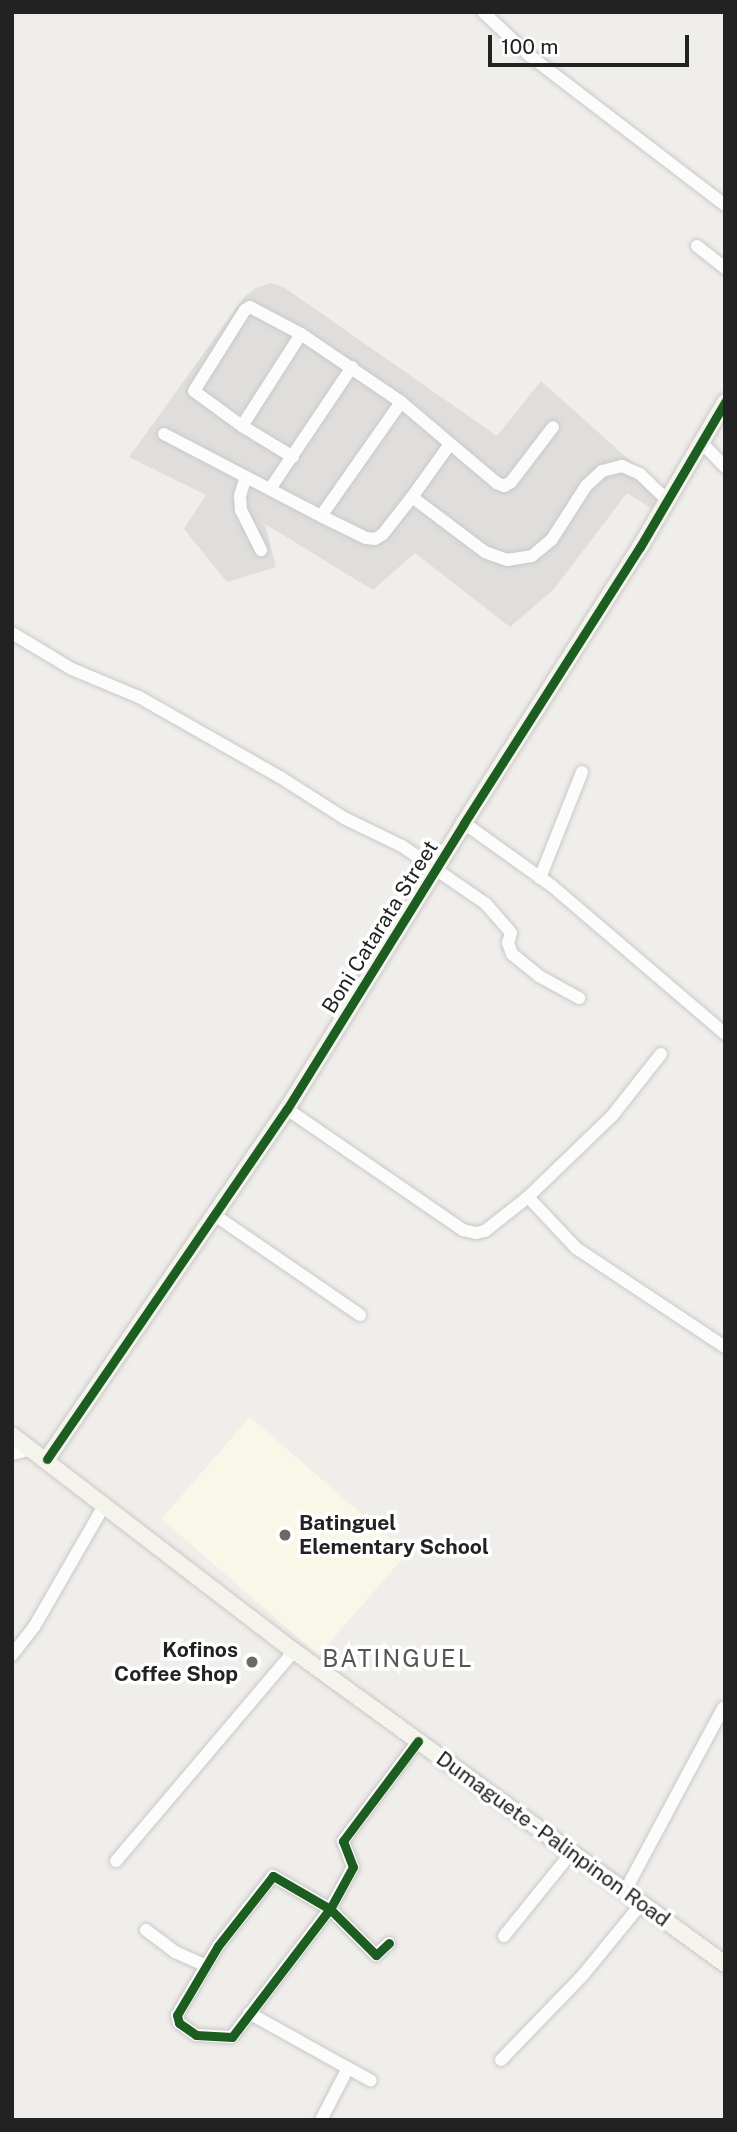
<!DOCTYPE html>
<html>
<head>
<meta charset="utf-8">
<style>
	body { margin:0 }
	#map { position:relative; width:737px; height:2132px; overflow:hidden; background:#f0eeeb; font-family:"Public Sans",sans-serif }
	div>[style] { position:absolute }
	.residential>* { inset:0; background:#dfdedc }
	.education>* { inset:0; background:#f8f7e8; transform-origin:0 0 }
	.roads { filter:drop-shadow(0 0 2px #c9c8c7) drop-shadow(0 0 2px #c9c8c7) }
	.street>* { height:12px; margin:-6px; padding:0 6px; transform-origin:6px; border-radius:6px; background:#fdfcfc }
	.secondary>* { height:16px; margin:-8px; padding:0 8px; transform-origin:8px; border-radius:8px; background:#f4f4ed }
	.cycleway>* { height:9px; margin:-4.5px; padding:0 4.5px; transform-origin:4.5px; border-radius:4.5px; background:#1b5e20 }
	.dots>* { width:19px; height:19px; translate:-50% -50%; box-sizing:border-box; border:4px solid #fff; border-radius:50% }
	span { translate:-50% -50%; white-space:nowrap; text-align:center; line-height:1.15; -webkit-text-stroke:7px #fff; paint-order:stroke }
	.street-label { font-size:21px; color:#222 }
	.poi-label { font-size:21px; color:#222; font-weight:700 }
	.left { translate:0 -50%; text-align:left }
	.right { translate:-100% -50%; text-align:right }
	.quarter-label { font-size:24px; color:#555; letter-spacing:2px }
	.frame { position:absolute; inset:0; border:14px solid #222; pointer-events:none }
	.scale { position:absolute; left:488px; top:35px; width:201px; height:32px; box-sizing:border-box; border:4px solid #222; border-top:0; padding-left:9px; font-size:21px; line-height:24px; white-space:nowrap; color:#222; -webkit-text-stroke:5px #fff; paint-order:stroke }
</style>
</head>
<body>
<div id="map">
	<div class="residential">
		<div style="clip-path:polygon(271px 283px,285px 288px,497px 436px,541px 381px,664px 491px,651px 508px,627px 493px,554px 589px,510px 627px,415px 553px,373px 590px,265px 524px,276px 567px,227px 582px,184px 529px,206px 495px,129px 457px,244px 297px,256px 288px)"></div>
	</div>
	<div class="education">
		<div style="left:250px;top:1417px;width:208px;height:135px;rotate:41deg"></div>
	</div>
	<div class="roads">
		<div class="street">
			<div style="left:483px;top:12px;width:64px;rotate:43.1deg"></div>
			<div style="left:530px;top:56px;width:245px;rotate:37.4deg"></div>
			<div style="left:697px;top:246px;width:36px;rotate:38deg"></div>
			<div style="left:242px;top:426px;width:109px;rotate:-57.3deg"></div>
			<div style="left:164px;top:434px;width:177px;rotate:27.6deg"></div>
			<div style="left:321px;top:516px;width:50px;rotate:26.1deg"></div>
			<div style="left:366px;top:538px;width:9px;rotate:6deg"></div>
			<div style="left:375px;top:539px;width:9px;rotate:-32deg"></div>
			<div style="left:383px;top:534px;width:47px;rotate:-51.9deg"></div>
			<div style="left:412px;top:497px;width:65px;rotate:-54.4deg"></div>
			<div style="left:701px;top:442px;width:35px;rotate:46deg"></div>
			<div style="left:293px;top:457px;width:60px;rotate:-148.7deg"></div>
			<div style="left:242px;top:426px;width:59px;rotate:-143.9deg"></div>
			<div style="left:194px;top:391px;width:96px;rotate:-57.8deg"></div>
			<div style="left:245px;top:310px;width:6px;rotate:-31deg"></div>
			<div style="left:250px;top:307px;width:58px;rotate:27.9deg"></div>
			<div style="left:301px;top:334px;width:121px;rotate:34.2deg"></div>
			<div style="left:401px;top:402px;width:126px;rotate:40.2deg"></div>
			<div style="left:497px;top:483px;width:8px;rotate:23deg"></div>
			<div style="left:504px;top:486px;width:8px;rotate:-30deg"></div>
			<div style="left:511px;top:482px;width:69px;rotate:-52.6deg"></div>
			<div style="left:246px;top:477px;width:20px;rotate:108deg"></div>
			<div style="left:240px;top:496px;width:14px;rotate:86deg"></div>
			<div style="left:241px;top:510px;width:45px;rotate:63.4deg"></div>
			<div style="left:270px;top:489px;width:147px;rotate:-56.1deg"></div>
			<div style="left:412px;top:497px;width:91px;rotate:37deg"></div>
			<div style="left:485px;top:552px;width:23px;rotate:20deg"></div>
			<div style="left:507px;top:560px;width:25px;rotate:-9deg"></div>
			<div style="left:532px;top:556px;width:26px;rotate:-40deg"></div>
			<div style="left:552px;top:539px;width:63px;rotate:-57.3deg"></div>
			<div style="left:586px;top:486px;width:22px;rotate:-43deg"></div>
			<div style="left:602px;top:471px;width:21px;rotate:-14deg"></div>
			<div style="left:622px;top:466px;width:20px;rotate:24deg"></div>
			<div style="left:640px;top:474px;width:37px;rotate:44deg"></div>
			<div style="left:321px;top:516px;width:139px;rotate:-54.9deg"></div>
			<div style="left:12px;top:633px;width:70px;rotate:31deg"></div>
			<div style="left:72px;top:669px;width:73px;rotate:22.7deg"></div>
			<div style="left:139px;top:697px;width:162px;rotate:29.6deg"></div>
			<div style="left:280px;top:777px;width:76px;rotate:32.6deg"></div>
			<div style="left:344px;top:818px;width:64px;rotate:25.8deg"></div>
			<div style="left:402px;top:846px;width:102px;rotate:34.6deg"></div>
			<div style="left:486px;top:904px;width:38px;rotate:49deg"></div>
			<div style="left:511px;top:933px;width:10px;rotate:107deg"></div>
			<div style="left:508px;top:943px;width:12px;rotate:70deg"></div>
			<div style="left:512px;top:954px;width:35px;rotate:39deg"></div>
			<div style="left:539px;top:976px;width:46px;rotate:28.8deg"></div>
			<div style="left:464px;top:823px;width:108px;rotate:35.6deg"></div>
			<div style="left:552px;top:886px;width:228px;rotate:40.5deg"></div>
			<div style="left:540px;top:878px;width:114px;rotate:-68.4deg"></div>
			<div style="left:287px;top:1109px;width:214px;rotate:34.5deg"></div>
			<div style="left:463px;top:1230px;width:13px;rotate:13deg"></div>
			<div style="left:476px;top:1233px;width:9px;rotate:-13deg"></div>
			<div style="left:485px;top:1231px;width:55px;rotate:-38.3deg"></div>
			<div style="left:528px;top:1197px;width:70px;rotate:46.7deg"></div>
			<div style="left:576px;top:1248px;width:179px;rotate:33.6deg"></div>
			<div style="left:528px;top:1197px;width:117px;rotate:-44deg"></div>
			<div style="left:612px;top:1116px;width:79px;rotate:-51.7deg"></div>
			<div style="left:216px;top:1216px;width:175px;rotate:34.5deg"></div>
			<div style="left:12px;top:1454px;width:21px;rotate:-14deg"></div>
			<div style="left:12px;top:1655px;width:36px;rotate:-52deg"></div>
			<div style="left:34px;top:1627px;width:142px;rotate:-60deg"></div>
			<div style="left:116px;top:1861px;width:275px;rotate:-49.7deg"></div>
			<div style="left:625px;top:1891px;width:208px;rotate:-61.8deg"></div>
			<div style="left:146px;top:1930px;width:36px;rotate:37deg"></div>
			<div style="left:175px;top:1952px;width:34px;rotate:24deg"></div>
			<div style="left:504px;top:1936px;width:108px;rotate:-51deg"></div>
			<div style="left:389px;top:1943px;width:18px;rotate:137deg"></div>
			<div style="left:376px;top:1955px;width:65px;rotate:-135deg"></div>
			<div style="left:330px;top:1909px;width:66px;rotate:-149.9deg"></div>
			<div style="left:273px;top:1876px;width:89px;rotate:128.2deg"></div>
			<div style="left:218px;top:1946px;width:80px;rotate:120.7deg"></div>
			<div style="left:177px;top:2015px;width:8px;rotate:76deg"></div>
			<div style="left:179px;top:2023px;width:21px;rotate:35deg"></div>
			<div style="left:196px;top:2035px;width:36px;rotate:3deg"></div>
			<div style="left:232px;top:2037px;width:161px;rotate:-52.6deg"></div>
			<div style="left:330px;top:1909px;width:48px;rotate:-61.3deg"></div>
			<div style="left:353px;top:1867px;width:28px;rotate:-111deg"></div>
			<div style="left:343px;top:1841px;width:125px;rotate:-53.1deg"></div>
			<div style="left:249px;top:2013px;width:113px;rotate:29.1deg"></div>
			<div style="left:348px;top:2068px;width:59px;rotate:117.4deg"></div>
			<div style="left:501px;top:2060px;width:118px;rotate:-46deg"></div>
			<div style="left:583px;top:1975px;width:93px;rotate:-50.7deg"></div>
			<div style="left:348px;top:2068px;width:26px;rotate:29deg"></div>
		</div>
		<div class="secondary">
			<div style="left:12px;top:1435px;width:355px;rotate:37.5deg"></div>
			<div style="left:294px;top:1651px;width:533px;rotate:35.99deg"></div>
			<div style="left:47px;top:1459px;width:424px;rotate:-55.6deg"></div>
			<div style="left:287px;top:1109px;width:336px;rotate:-58.2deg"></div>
			<div style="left:464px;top:823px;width:327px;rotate:-57.5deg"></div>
			<div style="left:640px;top:547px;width:168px;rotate:-59.6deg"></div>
		</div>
	</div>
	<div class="cycleway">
		<div style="left:47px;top:1459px;width:424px;rotate:-55.6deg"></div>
		<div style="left:287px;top:1109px;width:336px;rotate:-58.2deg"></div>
		<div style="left:464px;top:823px;width:327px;rotate:-57.5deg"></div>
		<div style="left:640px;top:547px;width:168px;rotate:-59.6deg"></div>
		<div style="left:389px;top:1943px;width:18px;rotate:137deg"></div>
		<div style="left:376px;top:1955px;width:65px;rotate:-135deg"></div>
		<div style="left:330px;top:1909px;width:66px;rotate:-149.9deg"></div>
		<div style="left:273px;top:1876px;width:89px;rotate:128.2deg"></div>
		<div style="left:218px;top:1946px;width:80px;rotate:120.7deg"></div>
		<div style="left:177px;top:2015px;width:8px;rotate:76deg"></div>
		<div style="left:179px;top:2023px;width:21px;rotate:35deg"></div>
		<div style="left:196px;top:2035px;width:36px;rotate:3deg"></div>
		<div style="left:232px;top:2037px;width:161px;rotate:-52.6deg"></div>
		<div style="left:330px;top:1909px;width:48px;rotate:-61.3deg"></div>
		<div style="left:353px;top:1867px;width:28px;rotate:-111deg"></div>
		<div style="left:343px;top:1841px;width:125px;rotate:-53.1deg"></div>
	</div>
	<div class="dots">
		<div style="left:285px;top:1535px;background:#6a6968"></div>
		<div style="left:252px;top:1662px;background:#6a6968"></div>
	</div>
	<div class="street-label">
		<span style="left:380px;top:927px;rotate:-58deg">Boni Catarata Street</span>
		<span style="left:553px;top:1839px;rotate:36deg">Dumaguete - Palinpinon Road</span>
	</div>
	<div class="poi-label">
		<span class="left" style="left:299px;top:1535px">Batinguel<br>Elementary School</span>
		<span class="right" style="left:238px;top:1662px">Kofinos<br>Coffee Shop</span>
	</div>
	<div class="quarter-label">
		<span style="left:398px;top:1659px">BATINGUEL</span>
	</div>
	<div class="frame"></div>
	<div class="scale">100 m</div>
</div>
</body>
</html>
